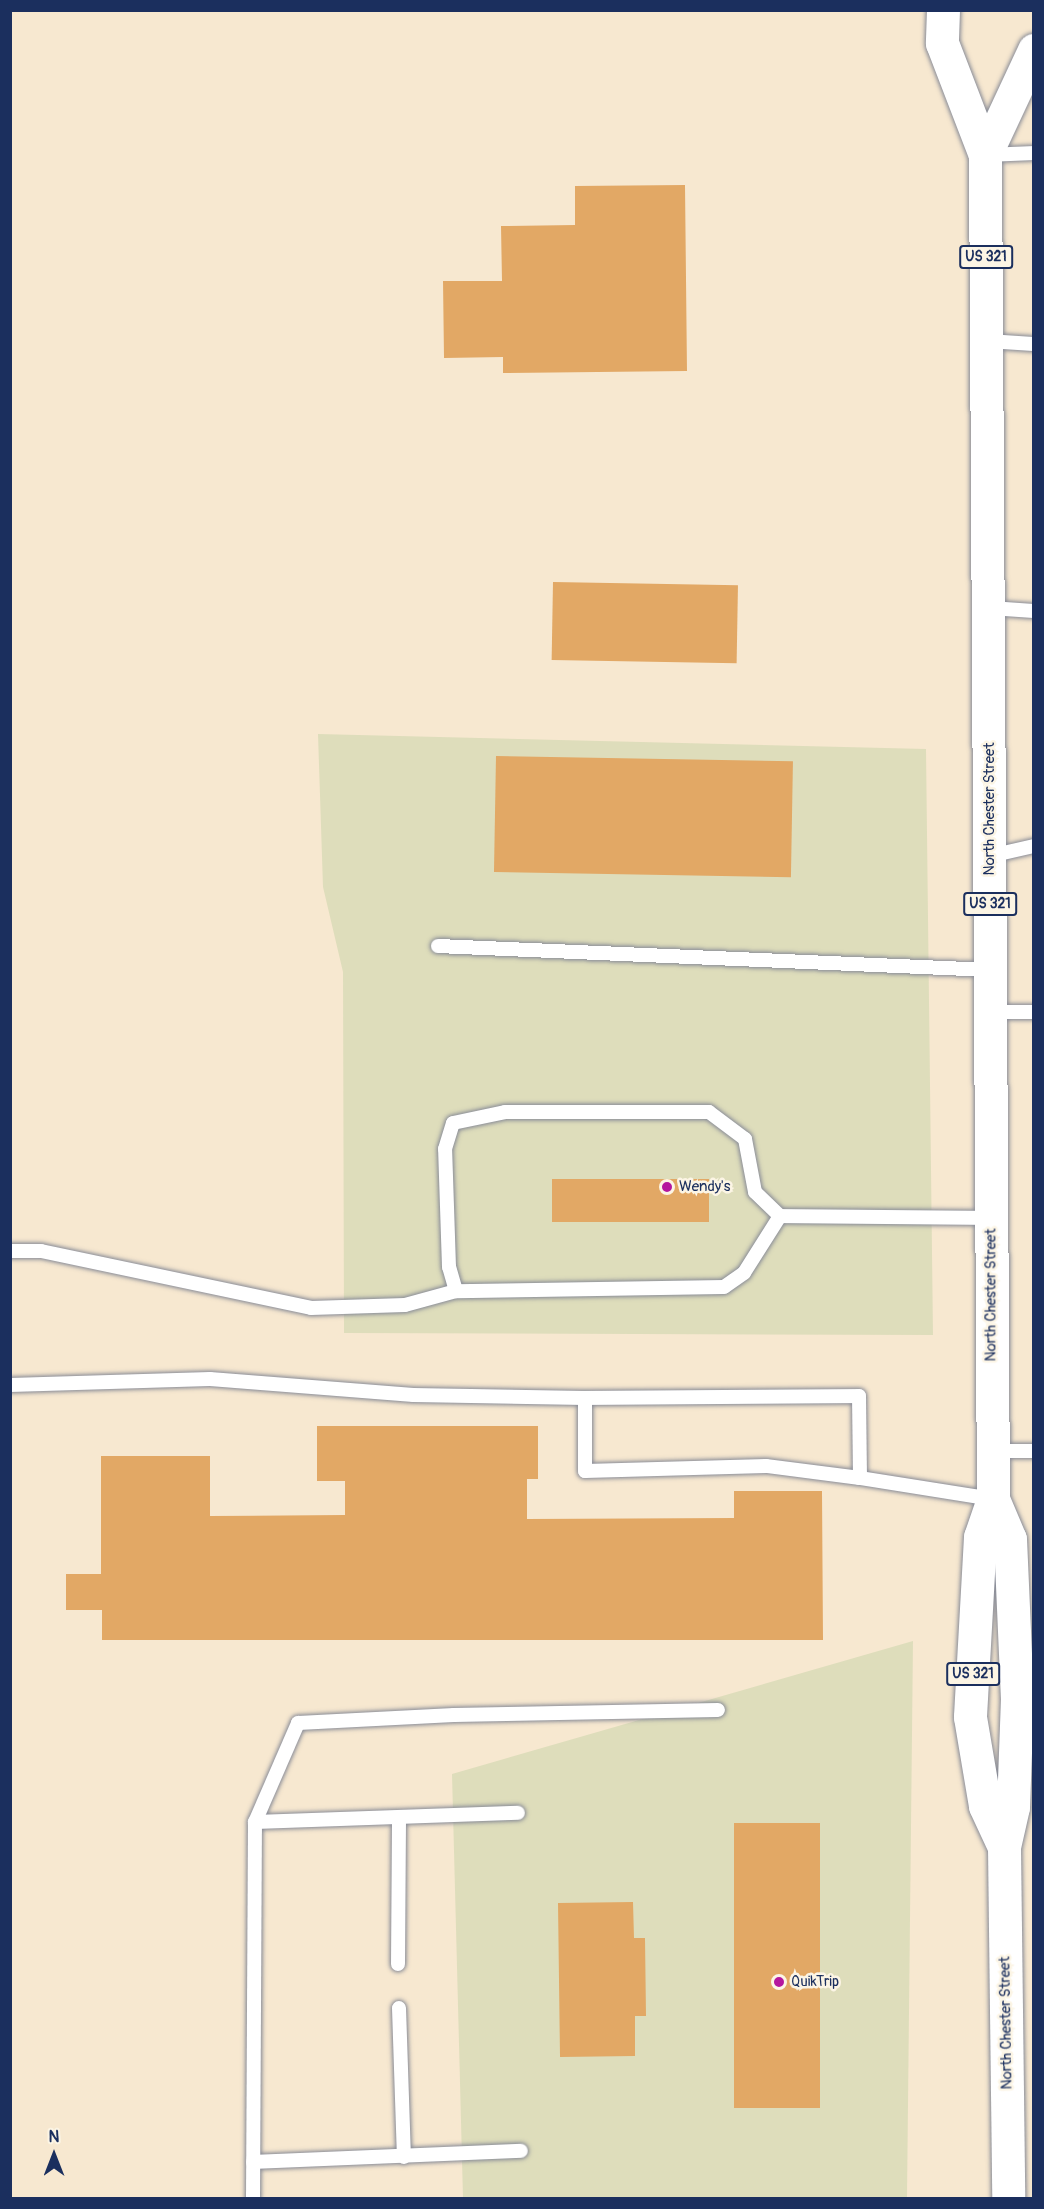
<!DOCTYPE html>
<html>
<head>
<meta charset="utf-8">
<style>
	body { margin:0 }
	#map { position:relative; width:1044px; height:2209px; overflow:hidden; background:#f7e8d0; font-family:Pangolin,sans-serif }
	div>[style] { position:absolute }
	.built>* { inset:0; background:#deddbb }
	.building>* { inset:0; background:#e2a865; transform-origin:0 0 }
	.roads { filter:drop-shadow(0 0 2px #898c97) drop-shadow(0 0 2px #898c97) }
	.service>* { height:14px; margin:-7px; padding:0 7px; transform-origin:7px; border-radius:7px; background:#fff }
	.trunk>* { height:33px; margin:-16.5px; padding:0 16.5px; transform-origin:16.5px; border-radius:16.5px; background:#fff }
	.dots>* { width:16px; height:16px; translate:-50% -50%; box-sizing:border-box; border:3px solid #fcf5e5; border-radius:50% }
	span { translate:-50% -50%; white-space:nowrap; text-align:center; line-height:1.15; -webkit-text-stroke:5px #fcf5e5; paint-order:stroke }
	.shield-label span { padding:2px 4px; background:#fcf5e5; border:2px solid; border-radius:4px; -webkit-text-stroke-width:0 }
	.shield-label { font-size:14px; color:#1b2f5e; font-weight:700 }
	.street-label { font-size:15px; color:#1b2f5e }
	.poi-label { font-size:15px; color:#1b2f5e }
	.left { translate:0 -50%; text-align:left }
	.frame { position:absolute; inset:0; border:12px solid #1b2f5e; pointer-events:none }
	.north { position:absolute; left:24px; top:2125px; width:60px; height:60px; -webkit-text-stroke:4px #fcf5e5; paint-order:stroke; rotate:0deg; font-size:16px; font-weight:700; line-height:24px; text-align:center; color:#1b2f5e }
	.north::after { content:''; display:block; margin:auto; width:21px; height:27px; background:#1b2f5e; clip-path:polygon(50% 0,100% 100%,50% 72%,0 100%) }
</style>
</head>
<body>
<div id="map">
	<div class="built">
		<div style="clip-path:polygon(318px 734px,926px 749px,933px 1335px,344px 1333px,343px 972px,323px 887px)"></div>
		<div style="clip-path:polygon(913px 1641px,907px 2198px,463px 2198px,452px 1774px)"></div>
	</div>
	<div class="building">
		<div style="clip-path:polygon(685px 185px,687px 371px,503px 373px,503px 357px,444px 358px,443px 281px,502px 281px,501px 226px,575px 225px,575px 186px)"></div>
		<div style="left:553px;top:582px;width:185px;height:78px;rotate:1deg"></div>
		<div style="left:496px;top:756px;width:297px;height:116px;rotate:1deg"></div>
		<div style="left:552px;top:1179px;width:157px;height:43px"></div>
		<div style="clip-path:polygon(317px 1426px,538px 1426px,538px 1479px,527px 1479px,527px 1519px,734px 1518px,734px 1491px,822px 1491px,823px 1640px,102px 1640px,102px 1610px,66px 1610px,66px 1574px,101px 1574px,101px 1456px,210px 1456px,210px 1516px,345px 1515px,345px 1481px,317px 1481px)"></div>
		<div style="left:734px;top:1823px;width:86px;height:285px"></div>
		<div style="clip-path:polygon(633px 1902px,634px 1938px,645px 1938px,646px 2016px,635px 2016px,635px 2056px,560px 2057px,558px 1903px)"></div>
	</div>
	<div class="roads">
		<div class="service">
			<div style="left:987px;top:155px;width:47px;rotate:-2.4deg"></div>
			<div style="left:987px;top:341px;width:47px;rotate:3.7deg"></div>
			<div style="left:990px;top:608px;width:44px;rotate:3.9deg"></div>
			<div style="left:990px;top:856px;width:45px;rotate:-12.8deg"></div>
			<div style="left:438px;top:946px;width:553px;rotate:2.49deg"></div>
			<div style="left:990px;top:1012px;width:44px"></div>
			<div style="left:780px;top:1216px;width:67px;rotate:122.3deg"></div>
			<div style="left:744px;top:1273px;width:24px;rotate:145deg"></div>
			<div style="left:724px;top:1287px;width:268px;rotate:179.1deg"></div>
			<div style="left:456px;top:1291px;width:25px;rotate:-106deg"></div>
			<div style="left:449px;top:1267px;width:118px;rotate:-91.9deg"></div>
			<div style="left:445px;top:1149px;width:27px;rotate:-73deg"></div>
			<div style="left:453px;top:1123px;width:53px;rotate:-11.9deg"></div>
			<div style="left:505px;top:1112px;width:204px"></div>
			<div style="left:709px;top:1112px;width:45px;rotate:36.9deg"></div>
			<div style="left:745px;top:1139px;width:54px;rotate:79.3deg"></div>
			<div style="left:755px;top:1192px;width:35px;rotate:44deg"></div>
			<div style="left:780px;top:1216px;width:210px;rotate:0.5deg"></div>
			<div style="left:10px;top:1251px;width:31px"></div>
			<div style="left:41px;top:1251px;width:276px;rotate:11.9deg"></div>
			<div style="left:311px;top:1308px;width:94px;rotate:-1.8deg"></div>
			<div style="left:405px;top:1305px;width:53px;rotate:-15.4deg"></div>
			<div style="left:10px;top:1385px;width:200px;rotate:-1.7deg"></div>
			<div style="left:210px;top:1379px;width:204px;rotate:4.5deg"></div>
			<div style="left:413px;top:1395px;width:172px;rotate:1deg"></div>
			<div style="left:992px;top:1451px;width:42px"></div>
			<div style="left:860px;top:1478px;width:95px;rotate:-172.7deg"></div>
			<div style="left:766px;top:1466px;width:181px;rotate:178.4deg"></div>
			<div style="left:585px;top:1471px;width:73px;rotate:-90deg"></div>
			<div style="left:585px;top:1398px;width:274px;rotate:-0.4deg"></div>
			<div style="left:859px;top:1396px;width:82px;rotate:89.3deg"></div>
			<div style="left:860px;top:1478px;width:135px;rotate:9deg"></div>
			<div style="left:255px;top:1822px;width:108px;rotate:-66.5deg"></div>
			<div style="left:298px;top:1723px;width:156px;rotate:-2.9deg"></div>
			<div style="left:454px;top:1715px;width:264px;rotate:-1.1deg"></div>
			<div style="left:398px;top:1964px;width:146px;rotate:-89.6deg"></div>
			<div style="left:399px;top:2008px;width:149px;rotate:88.1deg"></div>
			<div style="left:253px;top:2162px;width:268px;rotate:-2.4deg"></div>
			<div style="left:253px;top:2198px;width:376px;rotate:-89.7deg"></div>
			<div style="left:255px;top:1822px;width:263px;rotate:-2deg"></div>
		</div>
		<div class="trunk">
			<div style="left:943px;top:10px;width:33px;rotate:92deg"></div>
			<div style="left:942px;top:43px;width:120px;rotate:69deg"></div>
			<div style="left:985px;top:155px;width:1344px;rotate:89.66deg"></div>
			<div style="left:993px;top:1499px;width:40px;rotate:108.9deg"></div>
			<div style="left:980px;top:1537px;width:180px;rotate:93.2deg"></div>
			<div style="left:970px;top:1717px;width:90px;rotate:80.4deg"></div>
			<div style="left:985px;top:1806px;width:45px;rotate:65.1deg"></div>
			<div style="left:985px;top:155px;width:116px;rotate:-65deg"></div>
			<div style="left:993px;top:1499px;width:43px;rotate:67deg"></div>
			<div style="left:1010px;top:1539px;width:159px;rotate:87.5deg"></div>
			<div style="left:1017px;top:1698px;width:109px;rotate:92.1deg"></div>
			<div style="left:1013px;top:1807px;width:41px;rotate:102.7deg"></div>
			<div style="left:1004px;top:1847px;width:351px;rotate:89.3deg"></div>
		</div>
	</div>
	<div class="dots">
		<div style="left:667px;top:1187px;background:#b5179e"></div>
		<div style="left:779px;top:1982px;background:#b5179e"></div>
	</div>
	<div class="shield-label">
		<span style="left:986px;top:257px">US 321</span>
		<span style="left:990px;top:904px">US 321</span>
		<span style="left:973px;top:1674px">US 321</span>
	</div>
	<div class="street-label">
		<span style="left:990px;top:809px;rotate:-90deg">North Chester Street</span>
		<span style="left:991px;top:1295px;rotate:-90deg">North Chester Street</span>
		<span style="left:1006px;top:2023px;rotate:-91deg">North Chester Street</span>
	</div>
	<div class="poi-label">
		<span class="left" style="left:679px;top:1187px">Wendy's</span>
		<span class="left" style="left:791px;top:1982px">QuikTrip</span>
	</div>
	<div class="frame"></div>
	<div class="north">N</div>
</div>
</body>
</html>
